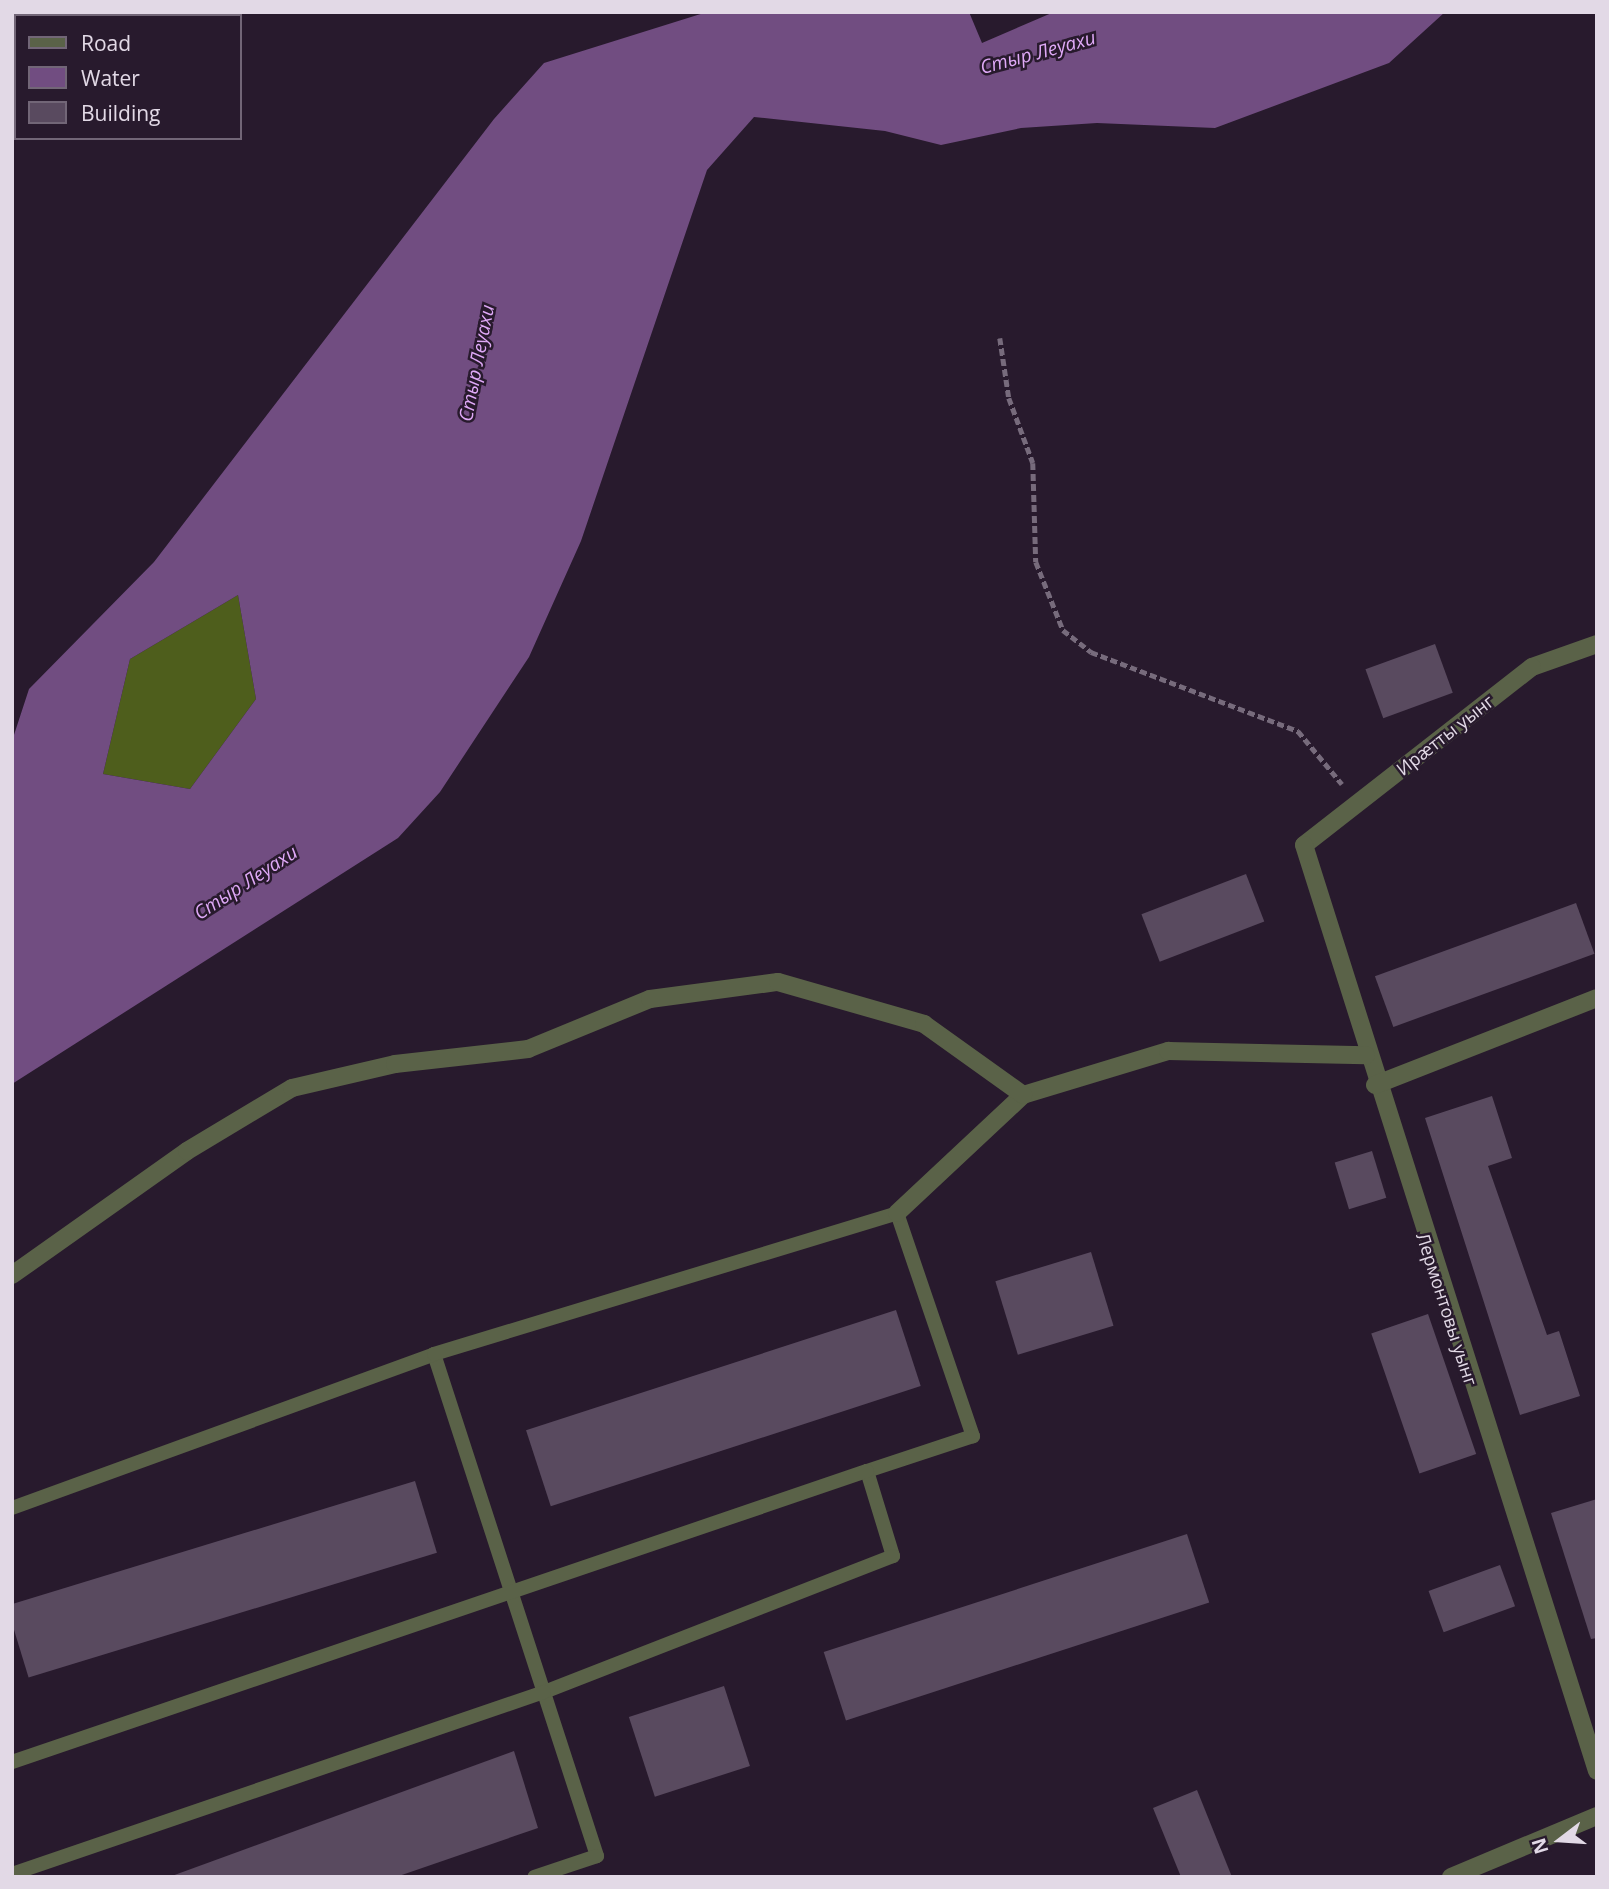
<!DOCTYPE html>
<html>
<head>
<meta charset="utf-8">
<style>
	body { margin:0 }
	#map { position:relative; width:1609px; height:1889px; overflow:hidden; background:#281a2d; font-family:"Open Sans",sans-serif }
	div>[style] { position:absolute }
	.forest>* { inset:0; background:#4e5e1c }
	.water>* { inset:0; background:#714d81 }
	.building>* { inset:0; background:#594a5f; transform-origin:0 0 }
	.path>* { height:4.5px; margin-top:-2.25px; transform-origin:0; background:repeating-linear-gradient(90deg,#776b7c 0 7px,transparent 0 10.5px) }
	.service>* { height:14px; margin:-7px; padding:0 7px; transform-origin:7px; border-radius:7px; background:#5a6248 }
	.minor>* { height:18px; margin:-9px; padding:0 9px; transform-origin:9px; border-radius:9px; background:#5a6248 }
	.tertiary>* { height:18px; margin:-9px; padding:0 9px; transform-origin:9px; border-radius:9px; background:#5a6248 }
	span { translate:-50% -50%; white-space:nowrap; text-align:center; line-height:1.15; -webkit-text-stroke:5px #281a2d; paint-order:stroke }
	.street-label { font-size:18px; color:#e2d9e6 }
	.water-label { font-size:19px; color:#dfa9f7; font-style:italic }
	.frame { position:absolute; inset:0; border:14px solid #e2d9e6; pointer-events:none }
	.legend { position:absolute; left:14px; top:14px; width:228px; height:126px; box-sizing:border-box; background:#281a2d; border:2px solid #726677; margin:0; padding:9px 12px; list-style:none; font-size:21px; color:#e2d9e6 }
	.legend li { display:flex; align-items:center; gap:14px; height:35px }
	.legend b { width:35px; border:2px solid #726677 }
	.north { position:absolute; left:1525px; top:1805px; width:70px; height:70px; -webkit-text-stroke:5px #281a2d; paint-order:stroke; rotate:253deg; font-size:19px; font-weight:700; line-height:28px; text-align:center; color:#e2d9e6 }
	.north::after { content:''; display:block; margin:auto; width:24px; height:32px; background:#e2d9e6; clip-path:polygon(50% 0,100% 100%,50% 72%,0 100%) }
</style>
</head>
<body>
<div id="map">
	<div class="forest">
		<div style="clip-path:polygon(238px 595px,256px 699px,190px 789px,103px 774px,130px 659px)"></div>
	</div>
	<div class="water">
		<div style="clip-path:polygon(evenodd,707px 12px,969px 12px,982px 43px,1054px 12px,1445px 12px,1389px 63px,1215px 128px,1097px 123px,1021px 128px,941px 145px,885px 131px,754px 117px,707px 170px,581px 541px,529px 657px,440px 792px,398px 838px,12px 1084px,12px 741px,29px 689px,154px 562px,494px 119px,544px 63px,707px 12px,238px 595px,256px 699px,190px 789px,103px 774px,130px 659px,238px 595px)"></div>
	</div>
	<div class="building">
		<div style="left:1435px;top:644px;width:52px;height:74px;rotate:70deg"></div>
		<div style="left:1246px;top:874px;width:51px;height:112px;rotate:69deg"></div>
		<div style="left:1576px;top:903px;width:54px;height:214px;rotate:70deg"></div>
		<div style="clip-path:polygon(1492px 1096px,1512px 1158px,1488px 1166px,1547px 1335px,1559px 1331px,1580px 1396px,1520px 1415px,1425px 1118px)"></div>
		<div style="left:1372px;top:1151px;width:49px;height:39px;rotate:73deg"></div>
		<div style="left:1091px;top:1252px;width:77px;height:100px;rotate:73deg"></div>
		<div style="left:896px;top:1310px;width:80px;height:389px;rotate:72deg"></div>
		<div style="left:1428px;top:1314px;width:148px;height:60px;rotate:71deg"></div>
		<div style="left:415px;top:1481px;width:75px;height:427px;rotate:73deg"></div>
		<div style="clip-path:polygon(1597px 1499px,1597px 1638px,1591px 1639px,1551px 1513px)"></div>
		<div style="left:1187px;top:1534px;width:72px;height:382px;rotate:72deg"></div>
		<div style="left:1500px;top:1565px;width:44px;height:76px;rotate:70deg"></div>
		<div style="left:724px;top:1686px;width:84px;height:100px;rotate:72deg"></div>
		<div style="clip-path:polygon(514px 1751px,538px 1828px,396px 1877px,169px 1877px)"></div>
		<div style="clip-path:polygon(1197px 1790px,1232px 1877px,1181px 1877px,1153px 1808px)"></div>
	</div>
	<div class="path">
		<div style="left:1000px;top:338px;width:61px;rotate:81.5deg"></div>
		<div style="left:1009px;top:398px;width:69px;rotate:69.7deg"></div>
		<div style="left:1033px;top:463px;width:99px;rotate:88.3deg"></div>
		<div style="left:1036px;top:562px;width:73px;rotate:68.3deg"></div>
		<div style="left:1063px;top:630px;width:36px;rotate:38deg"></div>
		<div style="left:1091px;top:652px;width:222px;rotate:20.9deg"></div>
		<div style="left:1298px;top:731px;width:69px;rotate:50.3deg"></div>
	</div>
	<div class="service">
		<div style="left:434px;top:1354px;width:528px;rotate:72.01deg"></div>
		<div style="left:597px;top:1856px;width:66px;rotate:161.6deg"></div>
		<div style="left:12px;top:1508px;width:449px;rotate:-20deg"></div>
		<div style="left:434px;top:1354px;width:484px;rotate:-16.9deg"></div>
		<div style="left:897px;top:1213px;width:236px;rotate:71.2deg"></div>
		<div style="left:973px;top:1436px;width:112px;rotate:161.7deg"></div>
		<div style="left:867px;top:1471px;width:89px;rotate:73deg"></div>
		<div style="left:893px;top:1556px;width:375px;rotate:158.7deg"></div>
		<div style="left:544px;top:1692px;width:562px;rotate:161.11deg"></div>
		<div style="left:12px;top:1762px;width:903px;rotate:-18.8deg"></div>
	</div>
	<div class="minor">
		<div style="left:1597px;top:644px;width:69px;rotate:160.5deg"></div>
		<div style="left:1532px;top:667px;width:289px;rotate:142deg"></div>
		<div style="left:1304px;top:845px;width:971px;rotate:72.44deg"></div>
		<div style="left:897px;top:1213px;width:173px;rotate:-43.1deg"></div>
		<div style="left:1023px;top:1095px;width:152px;rotate:-16.9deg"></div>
		<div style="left:1168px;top:1051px;width:198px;rotate:1.2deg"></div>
		<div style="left:12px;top:1275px;width:214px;rotate:-35.3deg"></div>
		<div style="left:187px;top:1151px;width:122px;rotate:-31deg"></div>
		<div style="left:292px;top:1088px;width:106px;rotate:-13.1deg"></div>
		<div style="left:395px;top:1064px;width:134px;rotate:-6.4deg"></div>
		<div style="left:528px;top:1049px;width:132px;rotate:-22.3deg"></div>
		<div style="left:650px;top:999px;width:129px;rotate:-7.6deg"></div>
		<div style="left:778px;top:982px;width:152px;rotate:16deg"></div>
		<div style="left:924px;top:1024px;width:122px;rotate:35.6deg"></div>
		<div style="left:1451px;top:1877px;width:158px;rotate:-22.7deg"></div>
	</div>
	<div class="tertiary">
		<div style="left:1375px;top:1085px;width:238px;rotate:-21.4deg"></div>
	</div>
	<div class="street-label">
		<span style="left:1445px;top:735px;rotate:-38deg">Ирæтты уынг</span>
		<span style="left:1447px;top:1309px;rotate:72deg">Лермонтовы уынг</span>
	</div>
	<div class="water-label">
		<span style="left:1038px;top:53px;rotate:-15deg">Стыр Леуахи</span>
		<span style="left:477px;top:363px;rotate:-79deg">Стыр Леуахи</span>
		<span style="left:246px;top:883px;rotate:-33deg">Стыр Леуахи</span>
	</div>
	<div class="frame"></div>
	<ul class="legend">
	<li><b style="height:9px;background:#5a6248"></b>Road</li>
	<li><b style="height:19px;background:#714d81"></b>Water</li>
	<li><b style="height:19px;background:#594a5f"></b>Building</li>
	</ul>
	<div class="north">N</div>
</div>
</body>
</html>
